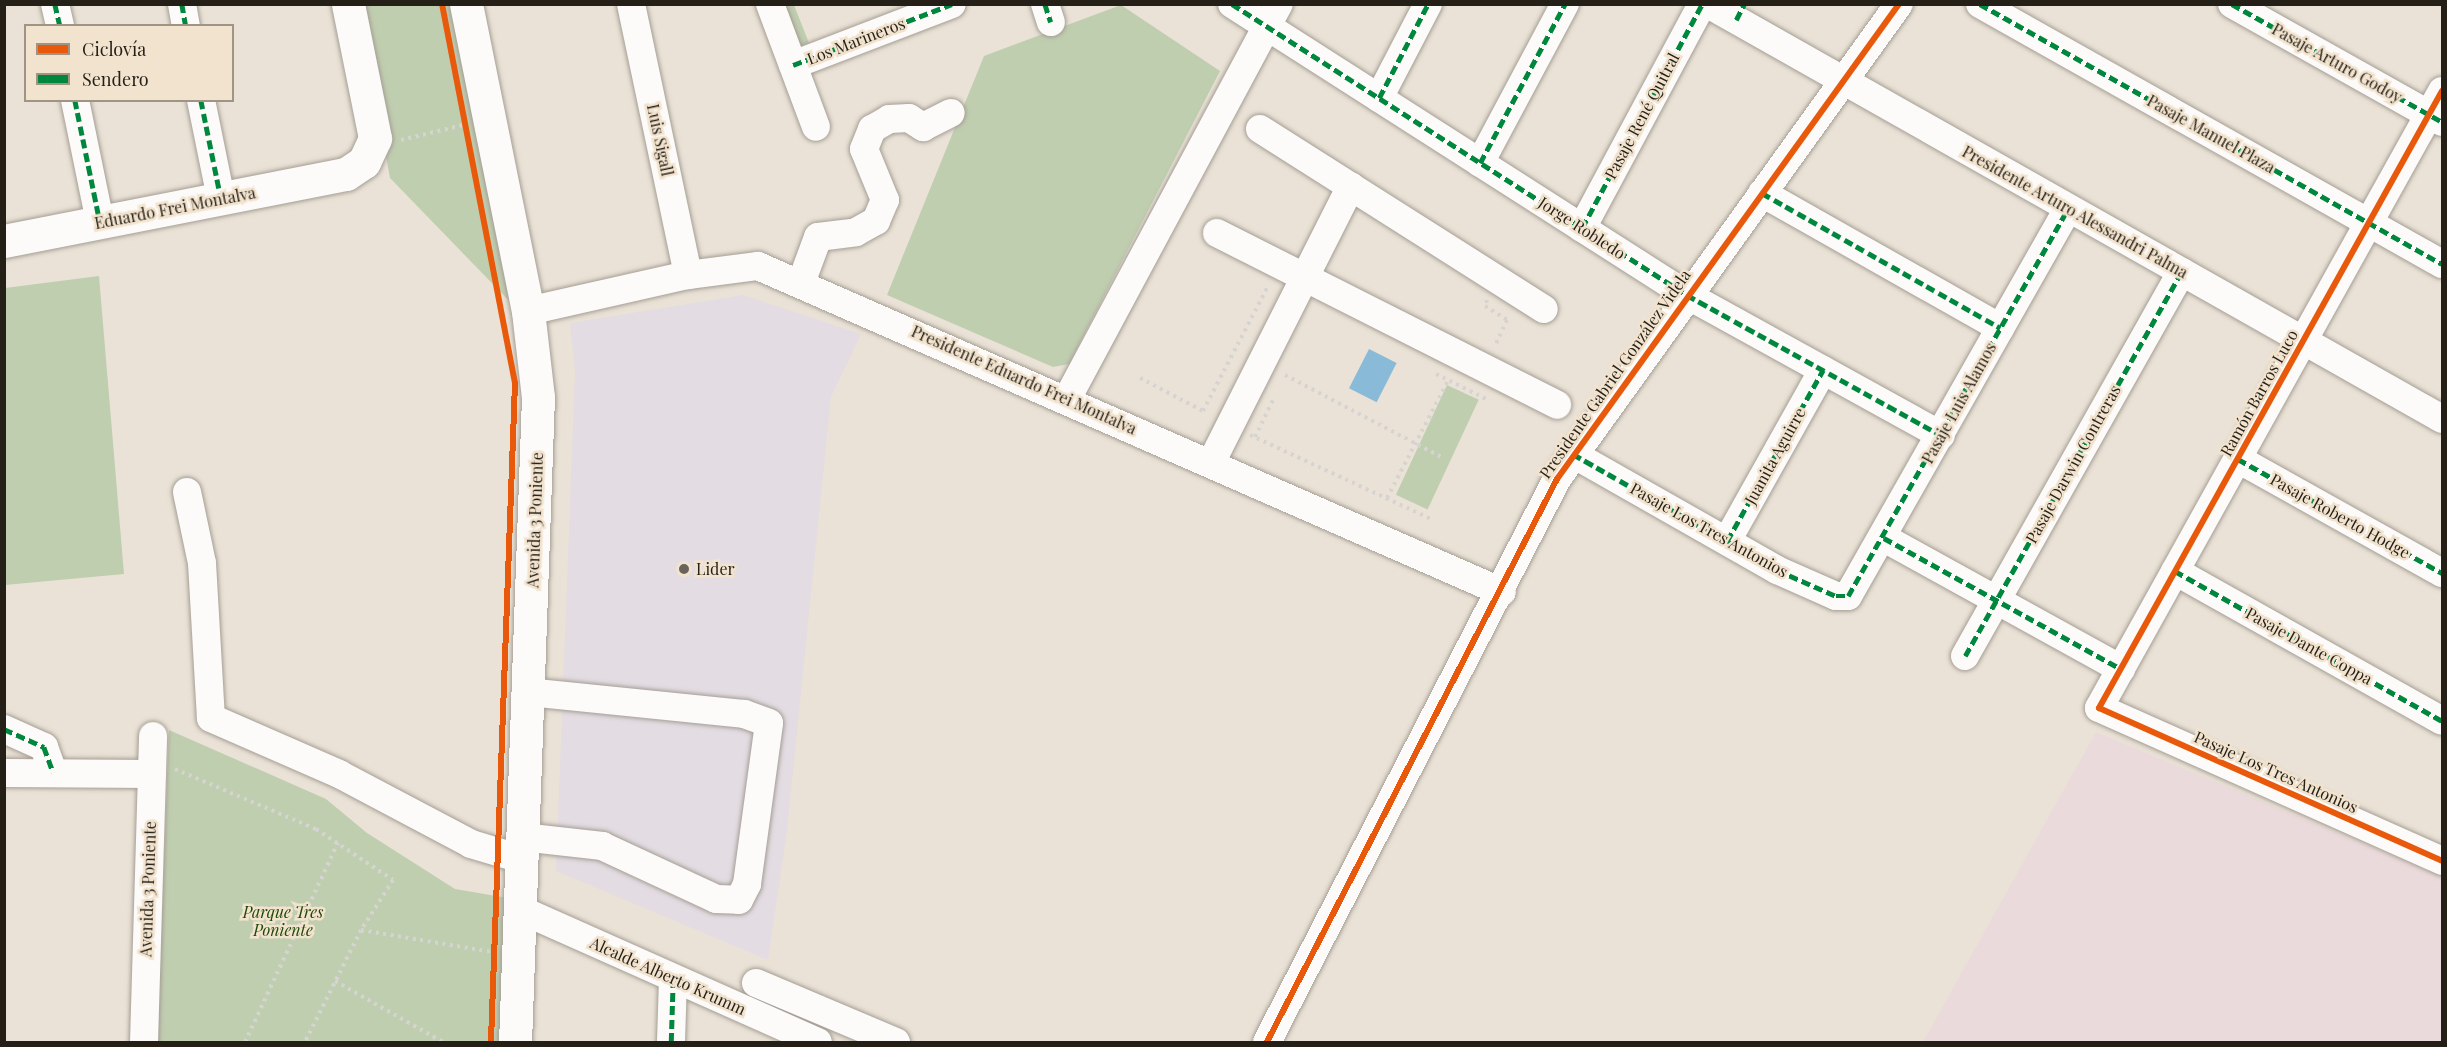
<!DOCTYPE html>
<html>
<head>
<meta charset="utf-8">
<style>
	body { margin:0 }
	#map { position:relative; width:2447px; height:1047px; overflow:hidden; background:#eae2d6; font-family:"Playfair Display",serif }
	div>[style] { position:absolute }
	.commercial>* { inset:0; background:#e3dce3 }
	.industrial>* { inset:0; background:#ebdadb }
	.green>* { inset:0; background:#c0ceb0; transform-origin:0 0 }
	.water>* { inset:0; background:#89bad7; transform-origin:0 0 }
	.path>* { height:4px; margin-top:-2px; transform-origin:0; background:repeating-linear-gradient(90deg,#d6d4d0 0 3px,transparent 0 7.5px) }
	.roads { filter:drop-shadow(0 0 2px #a59e95) drop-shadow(0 0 2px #a59e95) }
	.minor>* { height:28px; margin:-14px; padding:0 14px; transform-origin:14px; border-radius:14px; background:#fcfbf9 }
	.major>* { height:33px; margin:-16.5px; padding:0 16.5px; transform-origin:16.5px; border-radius:16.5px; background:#fcfbf9 }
	.quiet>* { height:4.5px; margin-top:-2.25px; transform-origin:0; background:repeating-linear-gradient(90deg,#00873e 0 9px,transparent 0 13.5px) }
	.cycleway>* { height:6px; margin:-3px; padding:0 3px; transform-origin:3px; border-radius:3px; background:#e8590c }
	.dots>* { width:16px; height:16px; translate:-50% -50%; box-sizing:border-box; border:3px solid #f2e3ce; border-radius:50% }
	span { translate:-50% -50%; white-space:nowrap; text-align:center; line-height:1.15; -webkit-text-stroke:5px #f2e3ce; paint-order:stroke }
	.street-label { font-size:16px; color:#241f17 }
	.poi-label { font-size:16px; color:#241f17 }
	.left { translate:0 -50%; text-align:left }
	.park-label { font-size:16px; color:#1d4905; font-style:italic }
	.frame { position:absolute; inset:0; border:6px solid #241f17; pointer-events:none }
	.legend { position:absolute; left:24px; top:24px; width:210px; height:78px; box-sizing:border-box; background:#f2e3ce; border:2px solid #a09585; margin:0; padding:8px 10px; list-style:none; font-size:18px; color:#241f17 }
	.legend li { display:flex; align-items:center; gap:12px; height:30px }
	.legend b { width:30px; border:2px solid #a09585 }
</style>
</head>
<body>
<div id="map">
	<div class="commercial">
		<div style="clip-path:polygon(743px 295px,861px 334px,831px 397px,787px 830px,768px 960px,556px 871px,575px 371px,570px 323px)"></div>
	</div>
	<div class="industrial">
		<div style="clip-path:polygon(2096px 732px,2442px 877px,2442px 1042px,1923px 1042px)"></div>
	</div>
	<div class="green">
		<div style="clip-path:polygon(358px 5px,457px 5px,517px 309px,390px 178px)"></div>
		<div style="clip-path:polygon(782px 5px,794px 5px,809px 43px,798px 47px)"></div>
		<div style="clip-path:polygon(1121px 5px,1220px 71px,1069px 364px,1053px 367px,887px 295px,984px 56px)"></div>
		<div style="clip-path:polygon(99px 276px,124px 574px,5px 585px,5px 288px)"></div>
		<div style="left:1447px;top:385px;width:35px;height:121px;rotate:25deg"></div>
		<div style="clip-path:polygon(169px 730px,326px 799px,367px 833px,455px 889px,508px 898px,504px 1042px,157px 1042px)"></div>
	</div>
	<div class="water">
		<div style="left:1369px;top:349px;width:31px;height:44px;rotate:27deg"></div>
	</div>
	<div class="path">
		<div style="left:401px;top:140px;width:64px;rotate:-13.6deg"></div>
		<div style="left:1487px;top:300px;width:6px;rotate:108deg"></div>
		<div style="left:1485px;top:306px;width:26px;rotate:32deg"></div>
		<div style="left:1507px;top:320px;width:29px;rotate:115deg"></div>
		<div style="left:1436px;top:374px;width:56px;rotate:26.6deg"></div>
		<div style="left:1285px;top:375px;width:176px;rotate:27.7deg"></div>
		<div style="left:1140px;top:378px;width:71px;rotate:27.6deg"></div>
		<div style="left:1203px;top:411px;width:141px;rotate:-62.5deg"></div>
		<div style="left:1250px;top:435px;width:202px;rotate:24.9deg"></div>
		<div style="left:1255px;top:437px;width:41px;rotate:-64.1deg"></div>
		<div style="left:1387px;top:498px;width:134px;rotate:-62.5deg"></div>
		<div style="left:175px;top:769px;width:153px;rotate:23.1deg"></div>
		<div style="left:316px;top:829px;width:92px;rotate:33.5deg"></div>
		<div style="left:393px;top:880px;width:59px;rotate:122.6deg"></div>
		<div style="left:361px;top:930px;width:125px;rotate:116.6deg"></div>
		<div style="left:361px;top:930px;width:134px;rotate:9.5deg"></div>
		<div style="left:335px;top:981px;width:124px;rotate:29.5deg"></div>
		<div style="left:245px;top:1042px;width:220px;rotate:-65deg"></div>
	</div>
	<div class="roads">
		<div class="minor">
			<div style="left:55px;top:4px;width:23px;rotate:77deg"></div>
			<div style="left:182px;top:4px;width:22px;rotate:80deg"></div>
			<div style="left:631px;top:4px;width:277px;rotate:78.1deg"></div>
			<div style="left:770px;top:4px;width:131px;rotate:69.5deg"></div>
			<div style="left:1045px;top:4px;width:19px;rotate:72deg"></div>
			<div style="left:1232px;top:4px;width:540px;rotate:32.6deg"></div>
			<div style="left:1687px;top:295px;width:290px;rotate:28.9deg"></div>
			<div style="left:1708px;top:4px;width:843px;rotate:29.48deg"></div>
			<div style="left:1980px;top:4px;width:530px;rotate:29.37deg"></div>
			<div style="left:2232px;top:4px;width:241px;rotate:29.3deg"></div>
			<div style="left:793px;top:65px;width:170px;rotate:-21deg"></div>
			<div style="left:2442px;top:91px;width:706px;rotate:119.07deg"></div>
			<div style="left:2099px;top:708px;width:376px;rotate:24deg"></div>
			<div style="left:1379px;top:98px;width:106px;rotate:-62.5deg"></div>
			<div style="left:75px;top:100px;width:125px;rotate:78.4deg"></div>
			<div style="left:201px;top:100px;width:100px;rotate:78.5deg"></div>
			<div style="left:1260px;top:129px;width:336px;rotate:32.4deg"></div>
			<div style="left:1480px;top:163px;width:180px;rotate:-61.9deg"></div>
			<div style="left:1762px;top:193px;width:274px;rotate:29.5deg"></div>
			<div style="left:1582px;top:228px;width:254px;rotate:-61.8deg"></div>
			<div style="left:1217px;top:233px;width:381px;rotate:26.8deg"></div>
			<div style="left:801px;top:283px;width:49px;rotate:-69.7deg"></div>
			<div style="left:818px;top:237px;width:38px;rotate:-7deg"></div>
			<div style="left:856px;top:232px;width:23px;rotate:-29deg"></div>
			<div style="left:876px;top:221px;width:23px;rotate:-67deg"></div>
			<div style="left:885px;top:200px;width:55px;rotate:-112.4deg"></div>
			<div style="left:864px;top:149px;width:22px;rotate:-68deg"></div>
			<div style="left:872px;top:129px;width:20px;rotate:-30deg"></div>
			<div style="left:889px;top:119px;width:20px;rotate:-3deg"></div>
			<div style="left:909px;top:118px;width:17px;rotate:33deg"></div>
			<div style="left:923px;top:127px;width:31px;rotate:-27deg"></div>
			<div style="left:528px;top:311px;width:164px;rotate:-12.7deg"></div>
			<div style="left:688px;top:275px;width:71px;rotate:-7.3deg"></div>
			<div style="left:758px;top:266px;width:812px;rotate:23.66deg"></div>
			<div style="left:1067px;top:399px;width:448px;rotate:-61.8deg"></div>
			<div style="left:1573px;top:454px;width:235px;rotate:29.6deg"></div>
			<div style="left:1777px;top:570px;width:64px;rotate:23.8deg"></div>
			<div style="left:1836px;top:596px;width:12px"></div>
			<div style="left:1848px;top:596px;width:446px;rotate:-60.4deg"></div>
			<div style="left:2238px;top:459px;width:234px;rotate:29.2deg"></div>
			<div style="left:1211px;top:463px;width:310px;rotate:-63.2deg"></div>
			<div style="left:187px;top:492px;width:73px;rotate:78.1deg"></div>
			<div style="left:202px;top:563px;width:155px;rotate:86.7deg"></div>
			<div style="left:211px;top:718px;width:140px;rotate:23.6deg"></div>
			<div style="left:339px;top:774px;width:149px;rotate:27.9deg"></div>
			<div style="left:471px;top:844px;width:52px;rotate:16.7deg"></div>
			<div style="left:1884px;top:538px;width:271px;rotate:28.9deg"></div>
			<div style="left:1727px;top:541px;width:196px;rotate:-60.7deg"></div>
			<div style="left:2175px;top:571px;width:306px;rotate:29.3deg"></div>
			<div style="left:1965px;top:656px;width:441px;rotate:-60.6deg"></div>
			<div style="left:4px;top:729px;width:44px;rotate:24.2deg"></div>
			<div style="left:44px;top:747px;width:27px;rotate:70deg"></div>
			<div style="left:4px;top:773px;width:148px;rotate:0.4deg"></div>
			<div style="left:522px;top:837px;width:81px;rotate:6.4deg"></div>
			<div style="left:602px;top:846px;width:126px;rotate:24.9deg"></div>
			<div style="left:716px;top:899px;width:23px;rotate:2deg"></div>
			<div style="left:739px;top:900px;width:18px;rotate:-63deg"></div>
			<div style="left:747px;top:884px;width:162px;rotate:-82.2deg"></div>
			<div style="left:769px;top:723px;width:27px;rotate:-160deg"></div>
			<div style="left:744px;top:714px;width:217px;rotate:-174.2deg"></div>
			<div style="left:519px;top:909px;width:327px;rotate:24deg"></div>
			<div style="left:756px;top:983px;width:152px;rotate:22.9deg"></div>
			<div style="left:144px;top:1042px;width:306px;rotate:-88.3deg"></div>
			<div style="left:671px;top:1042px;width:63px;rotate:-88.2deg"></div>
			<div style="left:1267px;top:1042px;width:633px;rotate:-62.75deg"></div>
			<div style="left:1557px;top:479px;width:585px;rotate:-54.25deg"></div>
		</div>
		<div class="major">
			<div style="left:466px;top:4px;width:313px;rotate:78.6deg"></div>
			<div style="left:528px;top:311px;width:87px;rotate:83.4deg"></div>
			<div style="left:538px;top:397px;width:645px;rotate:92.04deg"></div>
			<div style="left:4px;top:241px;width:349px;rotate:-11.1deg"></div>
			<div style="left:346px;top:174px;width:22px;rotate:-34deg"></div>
			<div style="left:364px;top:162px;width:26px;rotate:-65deg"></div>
			<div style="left:375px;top:138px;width:137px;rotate:-101.4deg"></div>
		</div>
	</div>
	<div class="quiet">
		<div style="left:55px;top:4px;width:23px;rotate:77deg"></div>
		<div style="left:182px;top:4px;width:22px;rotate:80deg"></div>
		<div style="left:1045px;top:4px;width:19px;rotate:72deg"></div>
		<div style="left:1232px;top:4px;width:540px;rotate:32.6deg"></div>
		<div style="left:1687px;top:295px;width:290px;rotate:28.9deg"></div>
		<div style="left:1980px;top:4px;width:530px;rotate:29.37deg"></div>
		<div style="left:2232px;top:4px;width:241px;rotate:29.3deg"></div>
		<div style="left:1736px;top:20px;width:18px;rotate:-63deg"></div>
		<div style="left:793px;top:65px;width:170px;rotate:-21deg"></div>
		<div style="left:1379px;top:98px;width:106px;rotate:-62.5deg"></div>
		<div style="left:75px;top:100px;width:125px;rotate:78.4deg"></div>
		<div style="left:201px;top:100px;width:100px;rotate:78.5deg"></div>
		<div style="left:1480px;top:163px;width:180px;rotate:-61.9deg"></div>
		<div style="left:1762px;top:193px;width:274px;rotate:29.5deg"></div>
		<div style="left:1582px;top:228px;width:254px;rotate:-61.8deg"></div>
		<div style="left:1573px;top:454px;width:235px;rotate:29.6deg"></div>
		<div style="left:1777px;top:570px;width:64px;rotate:23.8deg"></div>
		<div style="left:1836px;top:596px;width:12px"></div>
		<div style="left:1848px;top:596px;width:446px;rotate:-60.4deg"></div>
		<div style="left:2238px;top:459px;width:234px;rotate:29.2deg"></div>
		<div style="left:1884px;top:538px;width:271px;rotate:28.9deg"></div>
		<div style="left:1727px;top:541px;width:196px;rotate:-60.7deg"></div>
		<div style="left:2175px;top:571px;width:306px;rotate:29.3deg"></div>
		<div style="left:1965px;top:656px;width:441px;rotate:-60.6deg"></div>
		<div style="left:4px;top:729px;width:44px;rotate:24.2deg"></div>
		<div style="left:44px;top:747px;width:27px;rotate:70deg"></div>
		<div style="left:671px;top:1042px;width:63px;rotate:-88.2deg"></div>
	</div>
	<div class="cycleway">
		<div style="left:442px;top:4px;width:386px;rotate:79.1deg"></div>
		<div style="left:515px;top:383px;width:659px;rotate:92.09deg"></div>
		<div style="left:2442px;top:91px;width:706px;rotate:119.07deg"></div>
		<div style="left:2099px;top:708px;width:376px;rotate:24deg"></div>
		<div style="left:1267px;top:1042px;width:633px;rotate:-62.75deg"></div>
		<div style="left:1557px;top:479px;width:585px;rotate:-54.25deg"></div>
	</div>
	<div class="dots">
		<div style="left:684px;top:569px;background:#69635a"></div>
	</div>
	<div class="street-label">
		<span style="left:856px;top:41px;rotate:-21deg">Los Marineros</span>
		<span style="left:2337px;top:63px;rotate:29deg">Pasaje Arturo Godoy</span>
		<span style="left:1642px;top:116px;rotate:-62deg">Pasaje René Quitral</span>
		<span style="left:2211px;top:134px;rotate:29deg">Pasaje Manuel Plaza</span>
		<span style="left:660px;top:140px;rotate:78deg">Luis Sigall</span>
		<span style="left:175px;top:208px;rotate:-11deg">Eduardo Frei Montalva</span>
		<span style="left:2075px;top:212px;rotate:29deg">Presidente Arturo Alessandri Palma</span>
		<span style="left:1582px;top:228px;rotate:33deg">Jorge Robledo</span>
		<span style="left:1615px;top:374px;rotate:-55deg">Presidente Gabriel González Videla</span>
		<span style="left:1024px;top:380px;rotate:24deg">Presidente Eduardo Frei Montalva</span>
		<span style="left:2259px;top:393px;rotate:-61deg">Ramón Barros Luco</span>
		<span style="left:1959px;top:403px;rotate:-61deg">Pasaje Luis Alamos</span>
		<span style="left:1775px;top:456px;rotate:-61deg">Juanita Aguirre</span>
		<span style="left:2073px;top:464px;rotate:-61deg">Pasaje Darwin Contreras</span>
		<span style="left:2340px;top:516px;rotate:29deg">Pasaje Roberto Hodge</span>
		<span style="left:535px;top:520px;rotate:-88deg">Avenida 3 Poniente</span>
		<span style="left:1709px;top:530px;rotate:29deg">Pasaje Los Tres Antonios</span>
		<span style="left:2309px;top:646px;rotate:29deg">Pasaje Dante Coppa</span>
		<span style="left:2276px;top:772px;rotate:24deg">Pasaje Los Tres Antonios</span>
		<span style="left:148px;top:889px;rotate:-88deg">Avenida 3 Poniente</span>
		<span style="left:668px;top:976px;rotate:24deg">Alcalde Alberto Krumm</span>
	</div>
	<div class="poi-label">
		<span class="left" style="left:696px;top:569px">Lider</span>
	</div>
	<div class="park-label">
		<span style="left:283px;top:921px">Parque Tres<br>Poniente</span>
	</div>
	<div class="frame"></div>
	<ul class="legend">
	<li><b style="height:8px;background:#e8590c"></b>Ciclovía</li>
	<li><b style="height:8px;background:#00873e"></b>Sendero</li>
	</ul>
</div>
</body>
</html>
